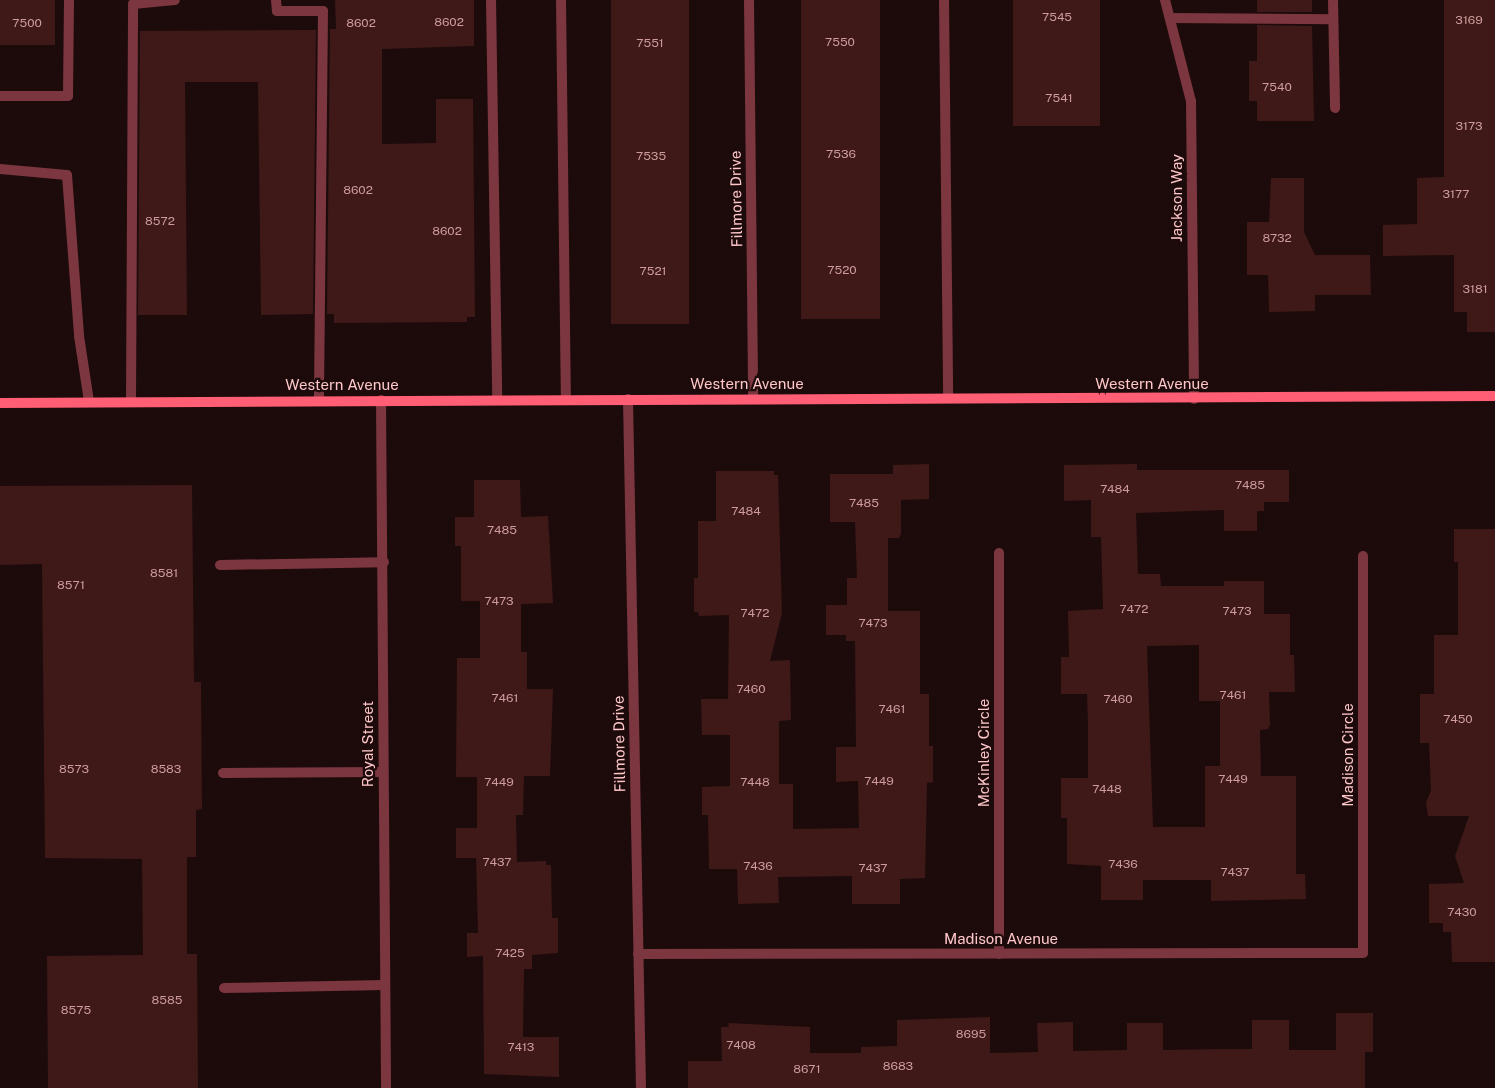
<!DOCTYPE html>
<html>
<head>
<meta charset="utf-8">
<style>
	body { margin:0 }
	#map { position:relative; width:1495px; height:1088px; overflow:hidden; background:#1d0b0b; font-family:"Public Sans",sans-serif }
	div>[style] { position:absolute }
	.building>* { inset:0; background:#3e1917; transform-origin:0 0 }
	.lane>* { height:10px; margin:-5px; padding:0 5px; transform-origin:5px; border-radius:5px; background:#7c363f }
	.street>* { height:10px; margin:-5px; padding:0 5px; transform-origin:5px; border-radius:5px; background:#7c363f }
	.secondary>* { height:10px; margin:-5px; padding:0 5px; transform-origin:5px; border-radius:5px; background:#ff5e74 }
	span { translate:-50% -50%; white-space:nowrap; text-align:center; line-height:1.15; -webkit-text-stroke:4.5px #1d0b0b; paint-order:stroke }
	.number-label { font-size:12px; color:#cf9c9d }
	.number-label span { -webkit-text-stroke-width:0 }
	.street-label { font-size:15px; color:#ffc7ca }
</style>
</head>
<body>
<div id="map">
	<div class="building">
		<div style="left:0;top:0;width:55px;height:45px"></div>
		<div style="clip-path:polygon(335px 0,474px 0,474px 46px,382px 49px,382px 144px,436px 143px,436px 99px,473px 99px,475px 317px,467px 317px,467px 322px,334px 323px,334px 314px,327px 314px,330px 29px,336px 29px)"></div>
		<div style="left:611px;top:0;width:78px;height:324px"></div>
		<div style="left:801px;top:0;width:79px;height:319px"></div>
		<div style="left:1013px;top:0;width:87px;height:126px"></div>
		<div style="left:1257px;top:0;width:55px;height:12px"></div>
		<div style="clip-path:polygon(1444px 0,1495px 0,1495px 332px,1467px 332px,1467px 312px,1454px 312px,1454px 255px,1383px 256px,1383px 225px,1417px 224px,1417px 178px,1444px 177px)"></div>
		<div style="clip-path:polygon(1257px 25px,1312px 26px,1314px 121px,1257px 121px,1257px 101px,1249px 101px,1249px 61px,1257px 61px)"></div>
		<div style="clip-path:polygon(316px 30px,313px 314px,261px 315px,258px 82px,185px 82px,187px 315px,138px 315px,140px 31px)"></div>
		<div style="clip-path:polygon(1271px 178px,1304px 178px,1304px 232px,1315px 255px,1370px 255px,1371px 295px,1315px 295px,1315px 311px,1269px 312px,1268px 275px,1247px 275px,1247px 222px,1269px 222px)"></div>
		<div style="clip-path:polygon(929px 464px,929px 499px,901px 500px,901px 534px,899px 538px,888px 538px,888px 611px,920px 611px,920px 694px,929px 694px,929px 746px,933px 746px,933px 782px,927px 783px,925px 878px,900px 879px,900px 904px,852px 904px,852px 876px,778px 877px,779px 903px,738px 904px,737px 869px,709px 869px,708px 815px,702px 815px,702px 787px,730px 786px,730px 735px,702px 735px,701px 699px,728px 699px,729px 615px,699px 616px,698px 612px,694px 612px,694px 578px,698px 578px,698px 521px,716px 521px,716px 471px,774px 471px,774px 475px,778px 475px,782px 613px,770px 661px,790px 660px,791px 720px,779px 721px,779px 784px,793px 784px,793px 829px,859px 828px,858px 781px,836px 782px,836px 747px,856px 747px,855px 641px,846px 641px,846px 635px,826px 635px,826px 605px,847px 605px,847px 578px,857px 578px,855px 522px,830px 522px,830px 474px,893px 474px,893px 465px)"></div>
		<div style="clip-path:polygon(evenodd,1137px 464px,1137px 470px,1289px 470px,1289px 502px,1264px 502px,1264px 511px,1257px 511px,1257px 531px,1224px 531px,1224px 510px,1136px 513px,1138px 574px,1160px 574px,1161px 586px,1224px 586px,1224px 581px,1264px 581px,1264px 614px,1290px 614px,1290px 655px,1294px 655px,1295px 692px,1269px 692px,1270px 725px,1268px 729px,1260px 730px,1261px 776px,1296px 776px,1296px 874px,1305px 874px,1306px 899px,1211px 901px,1211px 880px,1143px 880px,1143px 900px,1101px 900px,1101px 866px,1067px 864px,1067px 818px,1061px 818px,1061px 778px,1088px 778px,1088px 725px,1087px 694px,1061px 694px,1061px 657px,1069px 657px,1068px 611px,1103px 609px,1101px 537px,1091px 537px,1091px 500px,1064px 501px,1064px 465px,1137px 464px,1199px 645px,1199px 701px,1220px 701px,1220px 766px,1205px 766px,1205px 827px,1153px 827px,1147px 646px,1199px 645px)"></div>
		<div style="clip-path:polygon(474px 480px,520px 480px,521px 517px,548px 516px,553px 603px,521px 604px,521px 652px,527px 652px,527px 689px,553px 689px,550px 776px,524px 776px,523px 815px,516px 815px,517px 862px,546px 861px,546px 865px,551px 865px,552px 918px,558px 918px,558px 953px,532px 955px,532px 969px,524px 969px,523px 1037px,559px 1037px,559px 1077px,484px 1074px,483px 956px,467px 957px,467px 933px,478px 933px,476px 858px,456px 858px,456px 828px,477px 828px,477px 777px,456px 777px,457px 658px,480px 658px,480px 601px,461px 601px,461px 546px,455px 546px,455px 517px,474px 517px)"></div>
		<div style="clip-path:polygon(192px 485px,194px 682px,201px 682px,202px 809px,196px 810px,196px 857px,187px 857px,187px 954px,197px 954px,198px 1088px,48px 1088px,47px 956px,143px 955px,142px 859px,45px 858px,42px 564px,0 565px,0 486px)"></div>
		<div style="clip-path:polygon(1454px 529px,1495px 529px,1495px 962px,1452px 962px,1451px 932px,1443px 932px,1443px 923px,1429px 923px,1429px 884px,1464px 883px,1455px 856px,1469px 816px,1428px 816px,1426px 802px,1431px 791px,1429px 743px,1420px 743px,1420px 694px,1434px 694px,1434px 635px,1458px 635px,1458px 562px,1454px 562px)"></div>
		<div style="clip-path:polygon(1336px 1013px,1373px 1013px,1373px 1052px,1365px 1052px,1365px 1088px,688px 1088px,688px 1061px,722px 1061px,721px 1027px,729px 1027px,728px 1023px,810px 1027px,810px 1053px,861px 1053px,861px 1047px,897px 1046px,897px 1020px,990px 1017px,990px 1053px,1038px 1052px,1037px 1023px,1073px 1022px,1073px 1051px,1127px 1050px,1127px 1023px,1163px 1023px,1163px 1050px,1223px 1049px,1252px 1049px,1252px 1020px,1289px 1020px,1289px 1050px,1336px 1050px)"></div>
	</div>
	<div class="lane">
		<div style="left:276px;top:0;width:11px;rotate:85deg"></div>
		<div style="left:277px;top:11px;width:46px"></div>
		<div style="left:323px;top:11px;width:389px;rotate:90.6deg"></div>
		<div style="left:491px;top:0;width:400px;rotate:89.1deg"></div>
		<div style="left:561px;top:0;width:399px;rotate:89.3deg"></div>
		<div style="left:944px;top:0;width:398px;rotate:89.4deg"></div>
		<div style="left:1333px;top:0;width:108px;rotate:88.9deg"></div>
		<div style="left:1170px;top:18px;width:163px;rotate:0.4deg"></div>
		<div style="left:0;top:96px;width:68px"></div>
		<div style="left:68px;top:96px;width:96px;rotate:-89.4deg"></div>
		<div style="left:0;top:169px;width:67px;rotate:5.1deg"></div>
		<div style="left:67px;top:175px;width:161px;rotate:85.7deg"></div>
		<div style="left:79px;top:336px;width:66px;rotate:81.3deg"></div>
		<div style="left:131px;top:401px;width:397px;rotate:-89.7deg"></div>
		<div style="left:133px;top:4px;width:42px;rotate:-5.4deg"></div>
		<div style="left:220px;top:565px;width:164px;rotate:-1deg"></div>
		<div style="left:223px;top:773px;width:160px;rotate:-0.4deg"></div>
		<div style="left:224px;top:988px;width:160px;rotate:-1.1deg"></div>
	</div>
	<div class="street">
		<div style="left:749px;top:0;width:398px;rotate:89.4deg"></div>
		<div style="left:1165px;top:0;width:104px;rotate:75.6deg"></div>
		<div style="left:1191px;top:101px;width:298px;rotate:89.4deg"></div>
		<div style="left:628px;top:399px;width:689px;rotate:88.92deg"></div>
		<div style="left:381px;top:400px;width:688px;rotate:89.58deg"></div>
		<div style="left:999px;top:553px;width:401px;rotate:90deg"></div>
		<div style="left:638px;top:954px;width:725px;rotate:-0.08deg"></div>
		<div style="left:1363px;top:953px;width:397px;rotate:-90deg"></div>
	</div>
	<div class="secondary">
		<div style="left:0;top:403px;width:1495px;rotate:-0.27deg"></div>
	</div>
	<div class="number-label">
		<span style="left:1057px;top:18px">7545</span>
		<span style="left:1469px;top:21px">3169</span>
		<span style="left:449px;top:23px">8602</span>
		<span style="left:27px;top:24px">7500</span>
		<span style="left:361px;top:24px">8602</span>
		<span style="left:840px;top:43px">7550</span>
		<span style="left:650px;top:44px">7551</span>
		<span style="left:1277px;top:88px">7540</span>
		<span style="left:1059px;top:99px">7541</span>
		<span style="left:1469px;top:127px">3173</span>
		<span style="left:841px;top:155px">7536</span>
		<span style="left:651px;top:157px">7535</span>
		<span style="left:358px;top:191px">8602</span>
		<span style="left:1456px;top:195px">3177</span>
		<span style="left:160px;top:222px">8572</span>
		<span style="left:447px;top:232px">8602</span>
		<span style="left:1277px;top:239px">8732</span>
		<span style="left:842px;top:271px">7520</span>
		<span style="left:653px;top:272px">7521</span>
		<span style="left:1475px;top:290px">3181</span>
		<span style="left:1250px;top:486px">7485</span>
		<span style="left:1115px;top:490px">7484</span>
		<span style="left:864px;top:504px">7485</span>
		<span style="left:746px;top:512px">7484</span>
		<span style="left:502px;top:531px">7485</span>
		<span style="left:164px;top:574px">8581</span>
		<span style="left:71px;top:586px">8571</span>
		<span style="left:499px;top:602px">7473</span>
		<span style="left:1134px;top:610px">7472</span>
		<span style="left:1237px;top:612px">7473</span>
		<span style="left:755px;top:614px">7472</span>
		<span style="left:873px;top:624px">7473</span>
		<span style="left:751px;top:690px">7460</span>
		<span style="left:1233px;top:696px">7461</span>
		<span style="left:505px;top:699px">7461</span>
		<span style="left:1118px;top:700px">7460</span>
		<span style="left:892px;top:710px">7461</span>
		<span style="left:1458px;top:720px">7450</span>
		<span style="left:74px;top:770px">8573</span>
		<span style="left:166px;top:770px">8583</span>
		<span style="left:1233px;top:780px">7449</span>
		<span style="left:879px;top:782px">7449</span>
		<span style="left:499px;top:783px">7449</span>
		<span style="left:755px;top:783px">7448</span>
		<span style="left:1107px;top:790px">7448</span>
		<span style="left:497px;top:863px">7437</span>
		<span style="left:1123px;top:865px">7436</span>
		<span style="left:758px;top:867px">7436</span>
		<span style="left:873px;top:869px">7437</span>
		<span style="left:1235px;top:873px">7437</span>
		<span style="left:1462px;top:913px">7430</span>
		<span style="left:510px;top:954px">7425</span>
		<span style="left:167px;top:1001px">8585</span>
		<span style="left:76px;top:1011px">8575</span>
		<span style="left:971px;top:1035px">8695</span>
		<span style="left:741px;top:1046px">7408</span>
		<span style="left:521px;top:1048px">7413</span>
		<span style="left:898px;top:1067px">8683</span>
		<span style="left:807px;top:1070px">8671</span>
	</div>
	<div class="street-label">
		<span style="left:1177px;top:198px;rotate:-90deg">Jackson Way</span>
		<span style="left:736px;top:199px;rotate:-91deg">Fillmore Drive</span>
		<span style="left:747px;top:384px">Western Avenue</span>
		<span style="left:1152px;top:384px">Western Avenue</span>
		<span style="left:342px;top:385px">Western Avenue</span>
		<span style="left:368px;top:744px;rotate:-90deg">Royal Street</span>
		<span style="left:619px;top:744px;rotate:-91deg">Fillmore Drive</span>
		<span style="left:984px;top:753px;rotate:-90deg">McKinley Circle</span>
		<span style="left:1348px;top:755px;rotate:-90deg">Madison Circle</span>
		<span style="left:1001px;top:939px">Madison Avenue</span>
	</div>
</div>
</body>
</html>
